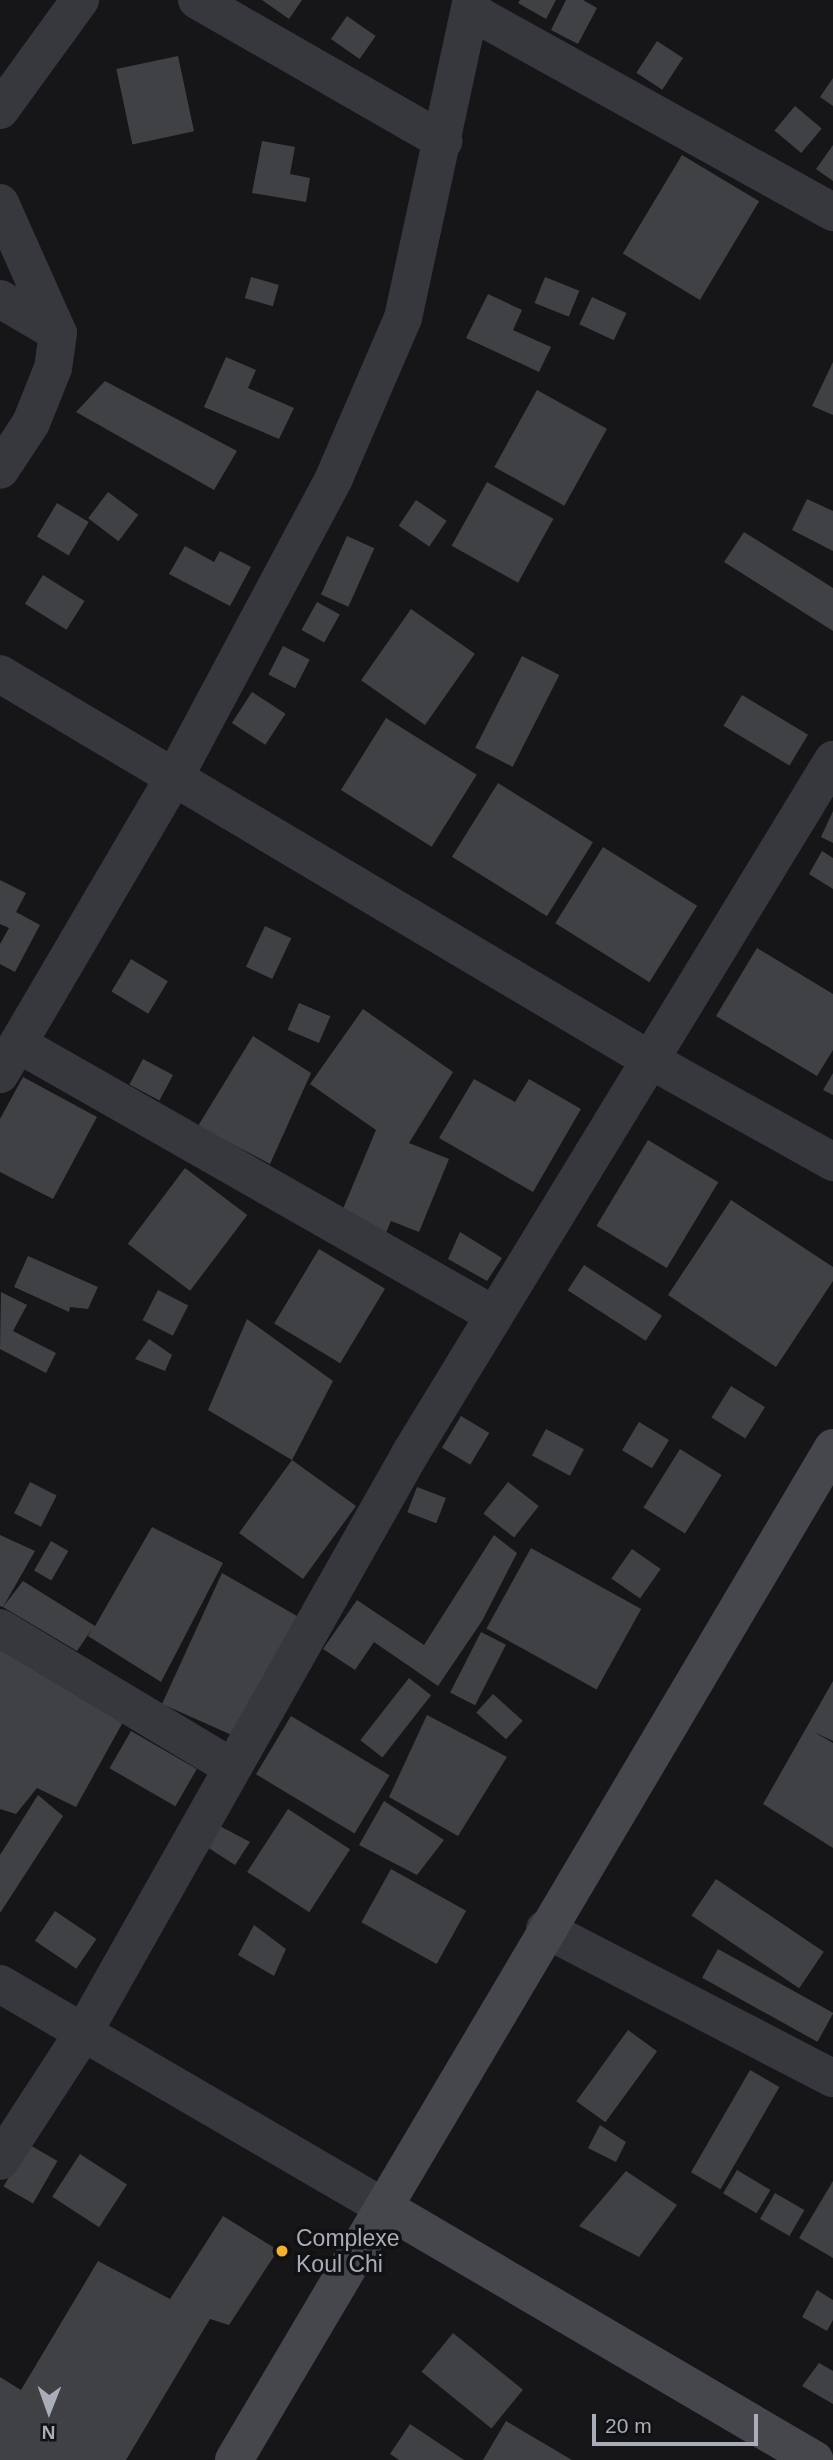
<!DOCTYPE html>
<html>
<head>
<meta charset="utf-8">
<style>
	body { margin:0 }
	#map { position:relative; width:833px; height:2460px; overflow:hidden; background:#161618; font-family:Helvetica,sans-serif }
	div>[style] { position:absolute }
	.building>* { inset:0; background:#404145; transform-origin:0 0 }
	.street>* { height:38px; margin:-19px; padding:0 19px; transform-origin:19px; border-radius:19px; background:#37383d }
	.secondary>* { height:38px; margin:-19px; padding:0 19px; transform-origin:19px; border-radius:19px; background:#45474d }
	.dots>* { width:19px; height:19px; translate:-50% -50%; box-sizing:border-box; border:4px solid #111113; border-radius:50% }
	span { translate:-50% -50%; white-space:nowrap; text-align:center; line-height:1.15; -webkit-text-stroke:7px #111113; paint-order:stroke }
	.poi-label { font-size:23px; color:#a8adb8 }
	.left { translate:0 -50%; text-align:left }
	.north { position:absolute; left:14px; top:2376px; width:70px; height:70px; -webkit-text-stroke:5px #111113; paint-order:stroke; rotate:181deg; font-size:19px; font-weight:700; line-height:28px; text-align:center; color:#a8adb8 }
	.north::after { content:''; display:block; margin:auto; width:24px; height:32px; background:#a8adb8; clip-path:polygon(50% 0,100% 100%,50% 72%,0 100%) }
	.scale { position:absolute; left:592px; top:2414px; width:166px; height:32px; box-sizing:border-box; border:4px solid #a8adb8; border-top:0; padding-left:9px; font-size:21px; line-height:24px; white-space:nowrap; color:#a8adb8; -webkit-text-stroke:5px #111113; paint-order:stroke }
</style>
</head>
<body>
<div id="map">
	<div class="building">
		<div style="clip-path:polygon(262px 0,302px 0,289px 19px)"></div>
		<div style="clip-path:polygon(520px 0,556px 0,546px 19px,518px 3px)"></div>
		<div style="clip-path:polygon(566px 0,583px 0,597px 8px,578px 44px,551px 30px)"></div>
		<div style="left:347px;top:16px;width:35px;height:28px;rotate:35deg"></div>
		<div style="left:657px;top:41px;width:31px;height:38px;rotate:33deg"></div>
		<div style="left:178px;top:56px;width:77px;height:63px;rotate:78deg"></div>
		<div style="clip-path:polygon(833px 78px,833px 106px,820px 97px)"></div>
		<div style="left:795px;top:106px;width:35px;height:32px;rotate:40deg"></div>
		<div style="clip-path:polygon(262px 141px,295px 147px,290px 174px,310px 178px,306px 202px,252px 193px)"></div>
		<div style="clip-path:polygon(833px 145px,833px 181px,816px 169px)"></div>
		<div style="left:682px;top:155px;width:90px;height:115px;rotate:31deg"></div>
		<div style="left:251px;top:277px;width:29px;height:22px;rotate:16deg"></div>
		<div style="left:545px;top:277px;width:37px;height:28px;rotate:22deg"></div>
		<div style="clip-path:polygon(488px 294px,522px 310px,513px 330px,551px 347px,539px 372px,466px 338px)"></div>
		<div style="left:592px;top:297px;width:38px;height:30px;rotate:25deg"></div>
		<div style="clip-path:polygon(226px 357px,256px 370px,248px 388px,294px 408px,279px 439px,204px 407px)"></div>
		<div style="clip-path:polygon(833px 362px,833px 415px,812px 406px)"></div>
		<div style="clip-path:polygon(105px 381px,237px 451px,214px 490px,76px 412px)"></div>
		<div style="left:537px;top:390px;width:80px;height:88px;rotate:29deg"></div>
		<div style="left:487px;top:482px;width:76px;height:73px;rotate:29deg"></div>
		<div style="left:108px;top:492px;width:38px;height:33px;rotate:37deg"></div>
		<div style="clip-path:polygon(807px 499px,833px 511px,833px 551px,792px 530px)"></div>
		<div style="left:416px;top:500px;width:37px;height:31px;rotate:34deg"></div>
		<div style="left:57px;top:503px;width:37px;height:39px;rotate:31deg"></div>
		<div style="clip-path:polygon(744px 532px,833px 588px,833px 631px,724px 562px)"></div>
		<div style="left:347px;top:536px;width:30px;height:64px;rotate:24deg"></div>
		<div style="clip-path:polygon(185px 546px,214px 562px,220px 551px,251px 567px,230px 606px,169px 574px)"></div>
		<div style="left:43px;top:575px;width:49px;height:34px;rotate:32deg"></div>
		<div style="left:317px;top:602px;width:26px;height:32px;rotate:29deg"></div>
		<div style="left:411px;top:609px;width:78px;height:87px;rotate:35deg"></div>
		<div style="left:283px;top:646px;width:30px;height:32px;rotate:27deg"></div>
		<div style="left:522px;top:656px;width:42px;height:103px;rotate:27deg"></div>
		<div style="left:252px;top:692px;width:40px;height:37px;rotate:33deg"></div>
		<div style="left:742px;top:695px;width:77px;height:36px;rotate:31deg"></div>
		<div style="left:386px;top:718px;width:107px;height:85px;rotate:32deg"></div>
		<div style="left:498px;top:783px;width:112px;height:87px;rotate:32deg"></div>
		<div style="clip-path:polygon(833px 811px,833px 843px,821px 837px)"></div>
		<div style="left:603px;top:847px;width:111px;height:90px;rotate:32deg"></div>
		<div style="clip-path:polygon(822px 851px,833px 858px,833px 889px,809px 874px)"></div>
		<div style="clip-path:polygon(0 880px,26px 893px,16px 912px,40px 925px,15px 972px,0 964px,0 944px,9px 928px,0 924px)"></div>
		<div style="left:265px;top:926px;width:29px;height:45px;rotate:25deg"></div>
		<div style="clip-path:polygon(757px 948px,833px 994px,833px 1050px,817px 1076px,716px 1016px)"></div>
		<div style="left:131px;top:959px;width:43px;height:38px;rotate:31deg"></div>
		<div style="left:299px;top:1003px;width:34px;height:29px;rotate:23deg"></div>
		<div style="clip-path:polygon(363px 1009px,453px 1072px,409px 1143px,449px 1159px,419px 1232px,391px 1221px,385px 1235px,340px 1216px,376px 1130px,310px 1084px)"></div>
		<div style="clip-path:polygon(253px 1036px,311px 1073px,270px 1164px,198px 1126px)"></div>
		<div style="left:143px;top:1059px;width:34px;height:29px;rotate:28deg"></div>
		<div style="clip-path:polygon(833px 1073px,833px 1095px,823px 1090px)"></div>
		<div style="clip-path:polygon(23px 1077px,97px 1117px,53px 1199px,0 1172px,0 1119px)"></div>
		<div style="clip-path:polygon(474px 1079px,515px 1102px,529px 1079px,581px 1109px,533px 1192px,439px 1138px)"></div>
		<div style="left:648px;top:1140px;width:82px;height:100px;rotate:31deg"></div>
		<div style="left:185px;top:1168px;width:78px;height:95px;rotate:37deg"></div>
		<div style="clip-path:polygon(731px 1200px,833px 1267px,833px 1281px,776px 1367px,668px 1295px)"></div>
		<div style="clip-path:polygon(460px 1232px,502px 1258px,487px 1281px,448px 1259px)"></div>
		<div style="left:319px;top:1249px;width:77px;height:87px;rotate:31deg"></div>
		<div style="clip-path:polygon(28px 1256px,98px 1287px,88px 1309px,70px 1307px,69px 1312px,14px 1287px)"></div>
		<div style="left:584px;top:1265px;width:93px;height:30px;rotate:33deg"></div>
		<div style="left:158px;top:1290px;width:34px;height:34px;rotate:27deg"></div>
		<div style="clip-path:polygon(1px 1292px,27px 1305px,13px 1331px,56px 1353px,46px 1373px,0 1349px)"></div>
		<div style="clip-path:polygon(247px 1319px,333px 1381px,292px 1460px,356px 1506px,303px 1579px,239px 1533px,292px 1460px,208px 1410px)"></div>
		<div style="clip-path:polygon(149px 1339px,172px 1355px,165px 1371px,135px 1359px)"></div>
		<div style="left:731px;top:1386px;width:40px;height:37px;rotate:32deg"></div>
		<div style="left:461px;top:1416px;width:33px;height:37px;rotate:31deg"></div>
		<div style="left:639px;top:1422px;width:35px;height:33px;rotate:31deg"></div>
		<div style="left:546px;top:1429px;width:43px;height:30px;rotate:28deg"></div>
		<div style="left:680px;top:1449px;width:49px;height:69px;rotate:32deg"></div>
		<div style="left:30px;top:1482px;width:30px;height:35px;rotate:27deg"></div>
		<div style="left:508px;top:1482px;width:39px;height:40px;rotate:38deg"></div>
		<div style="left:417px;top:1487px;width:31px;height:27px;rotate:21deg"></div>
		<div style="clip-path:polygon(152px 1527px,223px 1563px,161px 1682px,88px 1636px,92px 1629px,77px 1651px,3px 1607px,23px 1581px,95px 1626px)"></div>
		<div style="clip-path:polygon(0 1535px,35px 1551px,3px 1607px,0 1606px)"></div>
		<div style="clip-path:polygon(494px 1535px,517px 1553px,482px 1621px,438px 1686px,374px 1642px,355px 1670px,323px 1649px,357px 1600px,424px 1645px)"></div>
		<div style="left:51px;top:1541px;width:20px;height:34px;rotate:30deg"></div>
		<div style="left:531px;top:1548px;width:126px;height:92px;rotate:29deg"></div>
		<div style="left:632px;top:1549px;width:35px;height:36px;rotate:35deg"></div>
		<div style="clip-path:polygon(222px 1573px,297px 1616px,234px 1736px,162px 1704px)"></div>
		<div style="left:481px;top:1632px;width:28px;height:68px;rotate:27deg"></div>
		<div style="clip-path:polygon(0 1646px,123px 1722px,76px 1807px,37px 1788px,16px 1814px,0 1809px)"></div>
		<div style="left:409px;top:1678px;width:28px;height:79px;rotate:38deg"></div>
		<div style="clip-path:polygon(833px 1681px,833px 1741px,814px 1732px,833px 1743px,833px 1848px,763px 1804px)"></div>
		<div style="left:493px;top:1694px;width:40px;height:25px;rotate:42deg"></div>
		<div style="clip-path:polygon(427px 1715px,507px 1757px,458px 1836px,389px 1797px)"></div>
		<div style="left:291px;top:1716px;width:115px;height:68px;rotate:31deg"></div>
		<div style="left:131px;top:1731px;width:76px;height:43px;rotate:30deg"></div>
		<div style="clip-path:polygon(38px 1795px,63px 1816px,0 1913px,0 1855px)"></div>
		<div style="clip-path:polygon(384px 1801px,444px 1840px,417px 1875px,359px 1845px)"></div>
		<div style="left:288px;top:1809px;width:74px;height:75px;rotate:33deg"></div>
		<div style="clip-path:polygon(216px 1824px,250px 1842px,235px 1865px,204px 1845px)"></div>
		<div style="left:391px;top:1869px;width:86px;height:61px;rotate:29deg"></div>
		<div style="left:716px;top:1879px;width:130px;height:44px;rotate:34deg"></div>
		<div style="left:55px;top:1911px;width:50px;height:36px;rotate:34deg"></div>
		<div style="clip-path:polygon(254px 1925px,286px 1949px,274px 1976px,238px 1955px)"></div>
		<div style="left:718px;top:1949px;width:132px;height:33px;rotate:29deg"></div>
		<div style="left:628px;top:2030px;width:36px;height:88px;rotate:36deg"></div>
		<div style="left:750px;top:2070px;width:34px;height:118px;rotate:30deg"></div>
		<div style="clip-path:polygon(600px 2125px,626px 2142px,616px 2162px,588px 2148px)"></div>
		<div style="left:28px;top:2144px;width:34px;height:49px;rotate:30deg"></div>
		<div style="left:80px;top:2154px;width:56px;height:51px;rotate:33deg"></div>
		<div style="left:737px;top:2170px;width:39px;height:27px;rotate:31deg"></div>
		<div style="clip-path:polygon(626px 2171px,677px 2205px,639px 2257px,579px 2226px)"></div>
		<div style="clip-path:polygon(833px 2181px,833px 2258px,799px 2238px)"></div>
		<div style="left:775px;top:2193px;width:34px;height:30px;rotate:30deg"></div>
		<div style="clip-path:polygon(223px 2216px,278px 2250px,229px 2325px,210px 2319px,126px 2460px,0 2460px,0 2377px,21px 2390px,98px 2261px,170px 2299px)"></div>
		<div style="clip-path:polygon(817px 2290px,833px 2300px,833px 2320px,827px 2331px,802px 2317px)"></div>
		<div style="left:453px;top:2333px;width:90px;height:50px;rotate:39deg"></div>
		<div style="clip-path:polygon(819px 2363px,833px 2371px,833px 2404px,802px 2386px)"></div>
		<div style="clip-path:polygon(506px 2421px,572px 2460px,483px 2460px)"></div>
		<div style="clip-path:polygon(410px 2424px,464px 2460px,399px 2460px,390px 2454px)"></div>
	</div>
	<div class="street">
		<div style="left:197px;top:0;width:284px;rotate:29.8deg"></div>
		<div style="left:472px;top:12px;width:413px;rotate:29deg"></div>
		<div style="left:0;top:110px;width:136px;rotate:-54deg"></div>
		<div style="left:0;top:203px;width:142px;rotate:66deg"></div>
		<div style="left:58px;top:333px;width:35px;rotate:98deg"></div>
		<div style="left:53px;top:368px;width:59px;rotate:111.8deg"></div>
		<div style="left:31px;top:423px;width:56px;rotate:123.4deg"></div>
		<div style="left:0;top:299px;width:67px;rotate:30.4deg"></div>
		<div style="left:0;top:674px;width:756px;rotate:30.7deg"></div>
		<div style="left:650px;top:1060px;width:210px;rotate:29.1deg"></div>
		<div style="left:20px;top:1045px;width:546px;rotate:29.67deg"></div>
		<div style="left:0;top:1074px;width:343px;rotate:-59.6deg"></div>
		<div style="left:174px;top:778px;width:340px;rotate:-61.9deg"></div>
		<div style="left:334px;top:478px;width:174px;rotate:-66.7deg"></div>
		<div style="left:403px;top:318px;width:325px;rotate:-77.8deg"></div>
		<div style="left:0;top:1628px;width:270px;rotate:31deg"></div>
		<div style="left:545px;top:1929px;width:324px;rotate:27.4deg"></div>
		<div style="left:0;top:1984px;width:445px;rotate:30.2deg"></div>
		<div style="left:0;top:2161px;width:153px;rotate:-57deg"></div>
		<div style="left:83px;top:2033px;width:665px;rotate:-60.54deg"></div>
		<div style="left:410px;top:1454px;width:813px;rotate:-58.64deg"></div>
	</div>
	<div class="secondary">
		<div style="left:385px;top:2208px;width:498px;rotate:30.4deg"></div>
		<div style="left:234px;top:2460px;width:1176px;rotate:-59.38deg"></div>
	</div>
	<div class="dots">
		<div style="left:282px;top:2251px;background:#f2b134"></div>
	</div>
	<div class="poi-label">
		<span class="left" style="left:296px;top:2251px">Complexe<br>Koul Chi</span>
	</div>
	<div class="north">N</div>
	<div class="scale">20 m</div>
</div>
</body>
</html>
